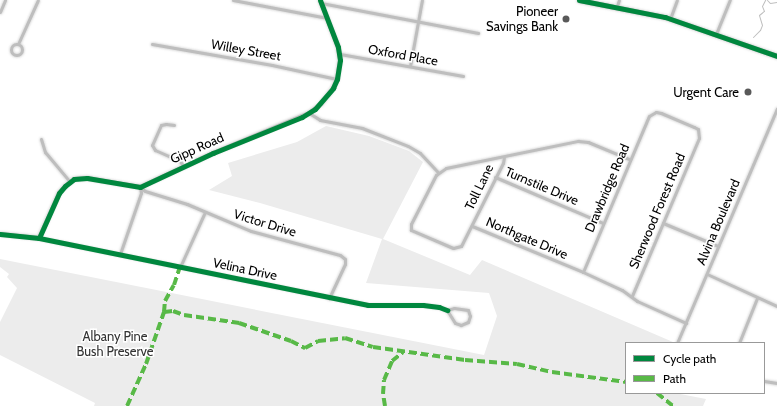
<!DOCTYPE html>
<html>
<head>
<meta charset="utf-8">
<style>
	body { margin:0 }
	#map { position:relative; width:777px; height:406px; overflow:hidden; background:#fff; font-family:Cabin,sans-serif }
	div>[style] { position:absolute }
	.green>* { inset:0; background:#ececec }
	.stream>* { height:1px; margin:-0.5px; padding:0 0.5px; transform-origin:0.5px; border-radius:0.5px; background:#bfbfbf }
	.roads { filter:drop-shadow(0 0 1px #dbdbdb) drop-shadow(0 0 1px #dbdbdb) }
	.minor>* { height:3px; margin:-1.5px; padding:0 1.5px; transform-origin:1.5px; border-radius:1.5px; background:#bebebe }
	.minor>.ring { margin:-1.5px; padding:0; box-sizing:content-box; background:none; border:3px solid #bebebe; border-radius:50% }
	.tertiary>* { height:4px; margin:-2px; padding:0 2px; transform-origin:2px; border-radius:2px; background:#bebebe }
	.primary>* { height:5px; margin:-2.5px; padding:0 2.5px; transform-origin:2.5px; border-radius:2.5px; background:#bebebe }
	.quiet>* { height:4px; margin-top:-2px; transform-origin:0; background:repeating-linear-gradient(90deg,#58b947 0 8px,transparent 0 12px) }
	.cycleway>* { height:5px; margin:-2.5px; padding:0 2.5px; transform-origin:2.5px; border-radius:2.5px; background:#00873e }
	.dots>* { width:11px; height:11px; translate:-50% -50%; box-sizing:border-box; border:2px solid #fff; border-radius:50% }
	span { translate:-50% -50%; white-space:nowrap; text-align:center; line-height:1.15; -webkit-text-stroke:3px #fff; paint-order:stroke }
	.poi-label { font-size:13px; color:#000 }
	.right { translate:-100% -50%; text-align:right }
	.street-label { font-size:13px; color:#000 }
	.park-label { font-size:13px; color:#333 }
	.legend { position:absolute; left:625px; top:342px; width:140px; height:52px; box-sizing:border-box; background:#fff; border:1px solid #999; margin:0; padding:5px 7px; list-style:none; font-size:12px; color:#000 }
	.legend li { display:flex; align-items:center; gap:8px; height:20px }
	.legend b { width:20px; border:1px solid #999 }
</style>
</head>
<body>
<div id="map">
	<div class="green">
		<div style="clip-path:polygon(326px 126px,369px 136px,409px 151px,423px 162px,383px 239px,470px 275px,482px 260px,673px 342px,626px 343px,626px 393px,675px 393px,706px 399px,703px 406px,94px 406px,95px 403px,0 355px,0 322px,17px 288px,7px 277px,9px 274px,0 267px,0 259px,484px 355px,497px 316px,489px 293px,366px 283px,382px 239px,260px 203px,209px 190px,232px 176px,228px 163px,297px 142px)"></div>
	</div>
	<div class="stream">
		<div style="left:767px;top:0;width:4px;rotate:45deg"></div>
		<div style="left:770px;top:3px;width:7px;rotate:-8deg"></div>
		<div style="left:753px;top:37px;width:10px;rotate:-45deg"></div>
		<div style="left:760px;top:30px;width:5px;rotate:-68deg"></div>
		<div style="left:762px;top:25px;width:10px;rotate:-107deg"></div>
		<div style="left:759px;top:15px;width:6px;rotate:-39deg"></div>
		<div style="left:764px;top:11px;width:5px;rotate:-112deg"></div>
		<div style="left:762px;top:6px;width:7px;rotate:-63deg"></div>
	</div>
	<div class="roads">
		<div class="minor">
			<div style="left:233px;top:0;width:96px;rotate:10.8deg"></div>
			<div style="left:321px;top:3px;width:160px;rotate:10.8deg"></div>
			<div style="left:617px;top:6px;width:6px;rotate:-72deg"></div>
			<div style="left:0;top:12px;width:13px;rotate:-67deg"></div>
			<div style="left:670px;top:19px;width:20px;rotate:-70deg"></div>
			<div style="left:716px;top:34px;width:37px;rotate:-68deg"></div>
			<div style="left:18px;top:44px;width:48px;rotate:-65.6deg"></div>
			<div style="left:152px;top:44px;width:122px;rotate:9.9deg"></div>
			<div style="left:272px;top:65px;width:66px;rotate:12.2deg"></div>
			<div class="ring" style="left:11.5px;top:44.5px;width:8px;height:8px"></div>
			<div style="left:340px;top:54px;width:125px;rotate:10.1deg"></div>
			<div style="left:410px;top:66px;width:67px;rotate:-79.7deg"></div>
			<div style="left:309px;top:113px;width:13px;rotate:32deg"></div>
			<div style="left:320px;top:120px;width:43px;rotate:10.8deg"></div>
			<div style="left:362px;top:128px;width:49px;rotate:21.4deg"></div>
			<div style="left:408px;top:146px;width:14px;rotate:30deg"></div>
			<div style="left:420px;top:153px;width:26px;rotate:47deg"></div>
			<div style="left:174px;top:125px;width:8px;rotate:-173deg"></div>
			<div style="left:166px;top:124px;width:5px;rotate:169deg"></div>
			<div style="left:161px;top:125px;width:22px;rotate:114deg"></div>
			<div style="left:152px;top:145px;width:6px;rotate:59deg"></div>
			<div style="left:155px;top:150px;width:27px;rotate:24deg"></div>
			<div style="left:180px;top:161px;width:6px;rotate:59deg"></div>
			<div style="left:41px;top:139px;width:14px;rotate:73deg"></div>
			<div style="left:45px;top:152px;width:39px;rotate:50deg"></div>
			<div style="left:504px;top:157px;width:6px;rotate:99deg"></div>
			<div style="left:503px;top:163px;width:93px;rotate:116.8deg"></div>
			<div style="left:461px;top:246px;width:8px;rotate:166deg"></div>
			<div style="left:453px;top:248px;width:46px;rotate:-156.8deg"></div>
			<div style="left:411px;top:230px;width:6px;rotate:-90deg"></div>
			<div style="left:411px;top:224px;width:55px;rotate:-63deg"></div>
			<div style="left:436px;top:175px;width:12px;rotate:-35deg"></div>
			<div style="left:446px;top:168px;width:135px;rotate:-11.6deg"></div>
			<div style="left:578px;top:141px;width:10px;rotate:6deg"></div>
			<div style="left:588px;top:142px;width:44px;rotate:22.5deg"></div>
			<div style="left:495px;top:177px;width:117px;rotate:23.1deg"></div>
			<div style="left:140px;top:187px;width:6px;rotate:39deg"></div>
			<div style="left:145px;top:191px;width:44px;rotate:17.2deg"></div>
			<div style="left:187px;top:204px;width:69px;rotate:22.9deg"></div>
			<div style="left:251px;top:231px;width:92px;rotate:15.1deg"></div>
			<div style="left:340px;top:255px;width:6px;rotate:39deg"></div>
			<div style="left:345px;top:259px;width:5px;rotate:90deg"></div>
			<div style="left:345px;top:264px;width:38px;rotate:115deg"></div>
			<div style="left:663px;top:223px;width:60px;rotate:22.7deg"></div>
			<div style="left:472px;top:226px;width:120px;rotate:22.5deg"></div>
			<div style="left:583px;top:272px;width:43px;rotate:24.8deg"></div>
			<div style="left:622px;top:290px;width:19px;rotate:36deg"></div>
			<div style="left:637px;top:301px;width:54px;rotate:24.2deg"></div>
			<div style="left:39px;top:238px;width:336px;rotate:11.5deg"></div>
			<div style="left:368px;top:305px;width:55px"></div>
			<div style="left:423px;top:305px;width:16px;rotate:7deg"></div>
			<div style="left:439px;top:307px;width:9px;rotate:21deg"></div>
			<div style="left:120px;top:254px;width:65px;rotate:-71deg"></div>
			<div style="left:141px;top:193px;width:6px;rotate:-99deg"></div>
			<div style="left:180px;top:267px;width:60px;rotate:-65.6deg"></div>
			<div style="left:583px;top:272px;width:169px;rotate:-67.1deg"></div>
			<div style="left:649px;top:116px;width:8px;rotate:-30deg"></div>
			<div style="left:656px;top:112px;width:5px;rotate:11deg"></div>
			<div style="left:661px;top:113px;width:36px;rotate:23deg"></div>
			<div style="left:694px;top:127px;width:4px;rotate:27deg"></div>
			<div style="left:698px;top:129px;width:9px;rotate:84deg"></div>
			<div style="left:699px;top:138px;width:172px;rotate:113deg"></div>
			<div style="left:707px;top:274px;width:77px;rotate:24.6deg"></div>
			<div style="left:454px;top:308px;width:14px;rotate:8deg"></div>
			<div style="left:468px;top:310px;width:6px;rotate:72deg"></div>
			<div style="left:470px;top:316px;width:6px;rotate:108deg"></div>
			<div style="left:468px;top:322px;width:8px;rotate:157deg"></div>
			<div style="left:461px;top:325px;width:6px;rotate:-162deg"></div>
			<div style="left:455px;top:323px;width:15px;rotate:-122deg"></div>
			<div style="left:447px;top:310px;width:7px;rotate:-16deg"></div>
			<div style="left:677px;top:343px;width:255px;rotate:-66.9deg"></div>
			<div style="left:739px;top:343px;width:48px;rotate:-68.2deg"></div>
			<div style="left:764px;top:381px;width:13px;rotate:9deg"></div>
		</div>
		<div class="tertiary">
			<div style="left:0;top:234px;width:39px;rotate:6deg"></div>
			<div style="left:39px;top:238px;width:49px;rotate:-66deg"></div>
			<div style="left:59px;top:193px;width:9px;rotate:-49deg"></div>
			<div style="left:65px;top:186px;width:11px;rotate:-38deg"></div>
			<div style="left:74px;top:179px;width:13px;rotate:-4deg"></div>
			<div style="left:87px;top:178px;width:54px;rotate:9.6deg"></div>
			<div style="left:140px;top:187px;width:81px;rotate:-25deg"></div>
			<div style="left:213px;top:153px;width:104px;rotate:-22.6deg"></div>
			<div style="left:309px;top:113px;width:15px;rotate:-37deg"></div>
			<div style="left:321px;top:104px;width:20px;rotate:-53deg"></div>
			<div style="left:333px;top:88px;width:10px;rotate:-66deg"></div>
			<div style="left:337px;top:79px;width:19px;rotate:-81deg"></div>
			<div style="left:340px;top:60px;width:13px;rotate:-99deg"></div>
			<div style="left:338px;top:47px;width:50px;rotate:-111deg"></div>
		</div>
		<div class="primary">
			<div style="left:579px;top:0;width:88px;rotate:11.2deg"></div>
			<div style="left:665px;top:17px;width:119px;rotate:19.2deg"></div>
		</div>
	</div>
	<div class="quiet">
		<div style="left:164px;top:312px;width:9px;rotate:-6deg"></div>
		<div style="left:173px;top:311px;width:12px;rotate:20deg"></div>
		<div style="left:184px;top:315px;width:56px;rotate:8.3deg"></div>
		<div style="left:239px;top:323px;width:55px;rotate:19.1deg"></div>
		<div style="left:291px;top:341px;width:16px;rotate:27deg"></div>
		<div style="left:305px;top:348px;width:15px;rotate:-28deg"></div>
		<div style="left:318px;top:341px;width:27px;rotate:-6deg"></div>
		<div style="left:345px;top:338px;width:29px;rotate:18deg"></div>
		<div style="left:373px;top:347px;width:93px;rotate:8deg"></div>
		<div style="left:465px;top:360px;width:52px;rotate:4.4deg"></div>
		<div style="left:517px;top:364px;width:36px;rotate:13deg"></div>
		<div style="left:552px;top:372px;width:75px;rotate:7.7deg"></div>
		<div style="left:657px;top:393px;width:21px;rotate:39deg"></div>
		<div style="left:127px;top:406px;width:46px;rotate:-65.7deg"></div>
		<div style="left:146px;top:364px;width:55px;rotate:-70.9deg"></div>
		<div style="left:164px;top:312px;width:11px;rotate:-85deg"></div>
		<div style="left:165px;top:301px;width:18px;rotate:-61deg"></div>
		<div style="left:174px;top:285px;width:19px;rotate:-72deg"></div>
		<div style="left:385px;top:406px;width:12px;rotate:-99deg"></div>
		<div style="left:383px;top:394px;width:14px;rotate:-86deg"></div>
		<div style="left:384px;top:380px;width:21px;rotate:-67deg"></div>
		<div style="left:392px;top:361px;width:14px;rotate:-39deg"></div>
	</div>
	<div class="cycleway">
		<div style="left:579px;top:0;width:88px;rotate:11.2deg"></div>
		<div style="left:665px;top:17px;width:119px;rotate:19.2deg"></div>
		<div style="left:0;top:234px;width:39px;rotate:6deg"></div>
		<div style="left:39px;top:238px;width:336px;rotate:11.5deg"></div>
		<div style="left:368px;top:305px;width:55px"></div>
		<div style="left:423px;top:305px;width:16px;rotate:7deg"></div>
		<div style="left:439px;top:307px;width:9px;rotate:21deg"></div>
		<div style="left:39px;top:238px;width:49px;rotate:-66deg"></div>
		<div style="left:59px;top:193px;width:9px;rotate:-49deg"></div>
		<div style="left:65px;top:186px;width:11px;rotate:-38deg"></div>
		<div style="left:74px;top:179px;width:13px;rotate:-4deg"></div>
		<div style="left:87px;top:178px;width:54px;rotate:9.6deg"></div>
		<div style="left:140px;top:187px;width:81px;rotate:-25deg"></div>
		<div style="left:213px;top:153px;width:96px;rotate:-22deg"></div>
		<div style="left:302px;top:117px;width:15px;rotate:-32deg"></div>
		<div style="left:315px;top:109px;width:28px;rotate:-49deg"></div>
		<div style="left:333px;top:88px;width:10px;rotate:-66deg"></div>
		<div style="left:337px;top:79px;width:19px;rotate:-81deg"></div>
		<div style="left:340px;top:60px;width:13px;rotate:-99deg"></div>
		<div style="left:338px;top:47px;width:50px;rotate:-111deg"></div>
	</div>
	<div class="dots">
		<div style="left:566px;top:19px;background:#595959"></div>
		<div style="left:748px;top:92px;background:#595959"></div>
	</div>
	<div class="poi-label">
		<span class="right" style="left:558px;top:19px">Pioneer<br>Savings Bank</span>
		<span class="right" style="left:739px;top:92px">Urgent Care</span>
	</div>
	<div class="street-label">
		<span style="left:246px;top:50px;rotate:10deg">Willey Street</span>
		<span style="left:403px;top:55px;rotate:10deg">Oxford Place</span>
		<span style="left:197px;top:148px;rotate:-24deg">Gipp Road</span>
		<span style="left:542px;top:186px;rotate:23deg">Turnstile Drive</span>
		<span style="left:479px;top:187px;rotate:-64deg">Toll Lane</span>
		<span style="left:607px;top:188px;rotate:-67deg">Drawbridge Road</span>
		<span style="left:657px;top:211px;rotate:-67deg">Sherwood Forest Road</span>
		<span style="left:718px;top:222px;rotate:-67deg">Alvina Boulevard</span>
		<span style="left:265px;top:223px;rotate:17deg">Victor Drive</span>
		<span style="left:527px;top:238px;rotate:23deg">Northgate Drive</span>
		<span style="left:245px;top:269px;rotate:12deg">Velina Drive</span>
	</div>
	<div class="park-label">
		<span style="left:115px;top:344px">Albany Pine<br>Bush Preserve</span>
	</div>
	<ul class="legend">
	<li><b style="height:5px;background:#00873e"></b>Cycle path</li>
	<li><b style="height:5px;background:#58b947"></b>Path</li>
	</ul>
</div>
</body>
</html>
